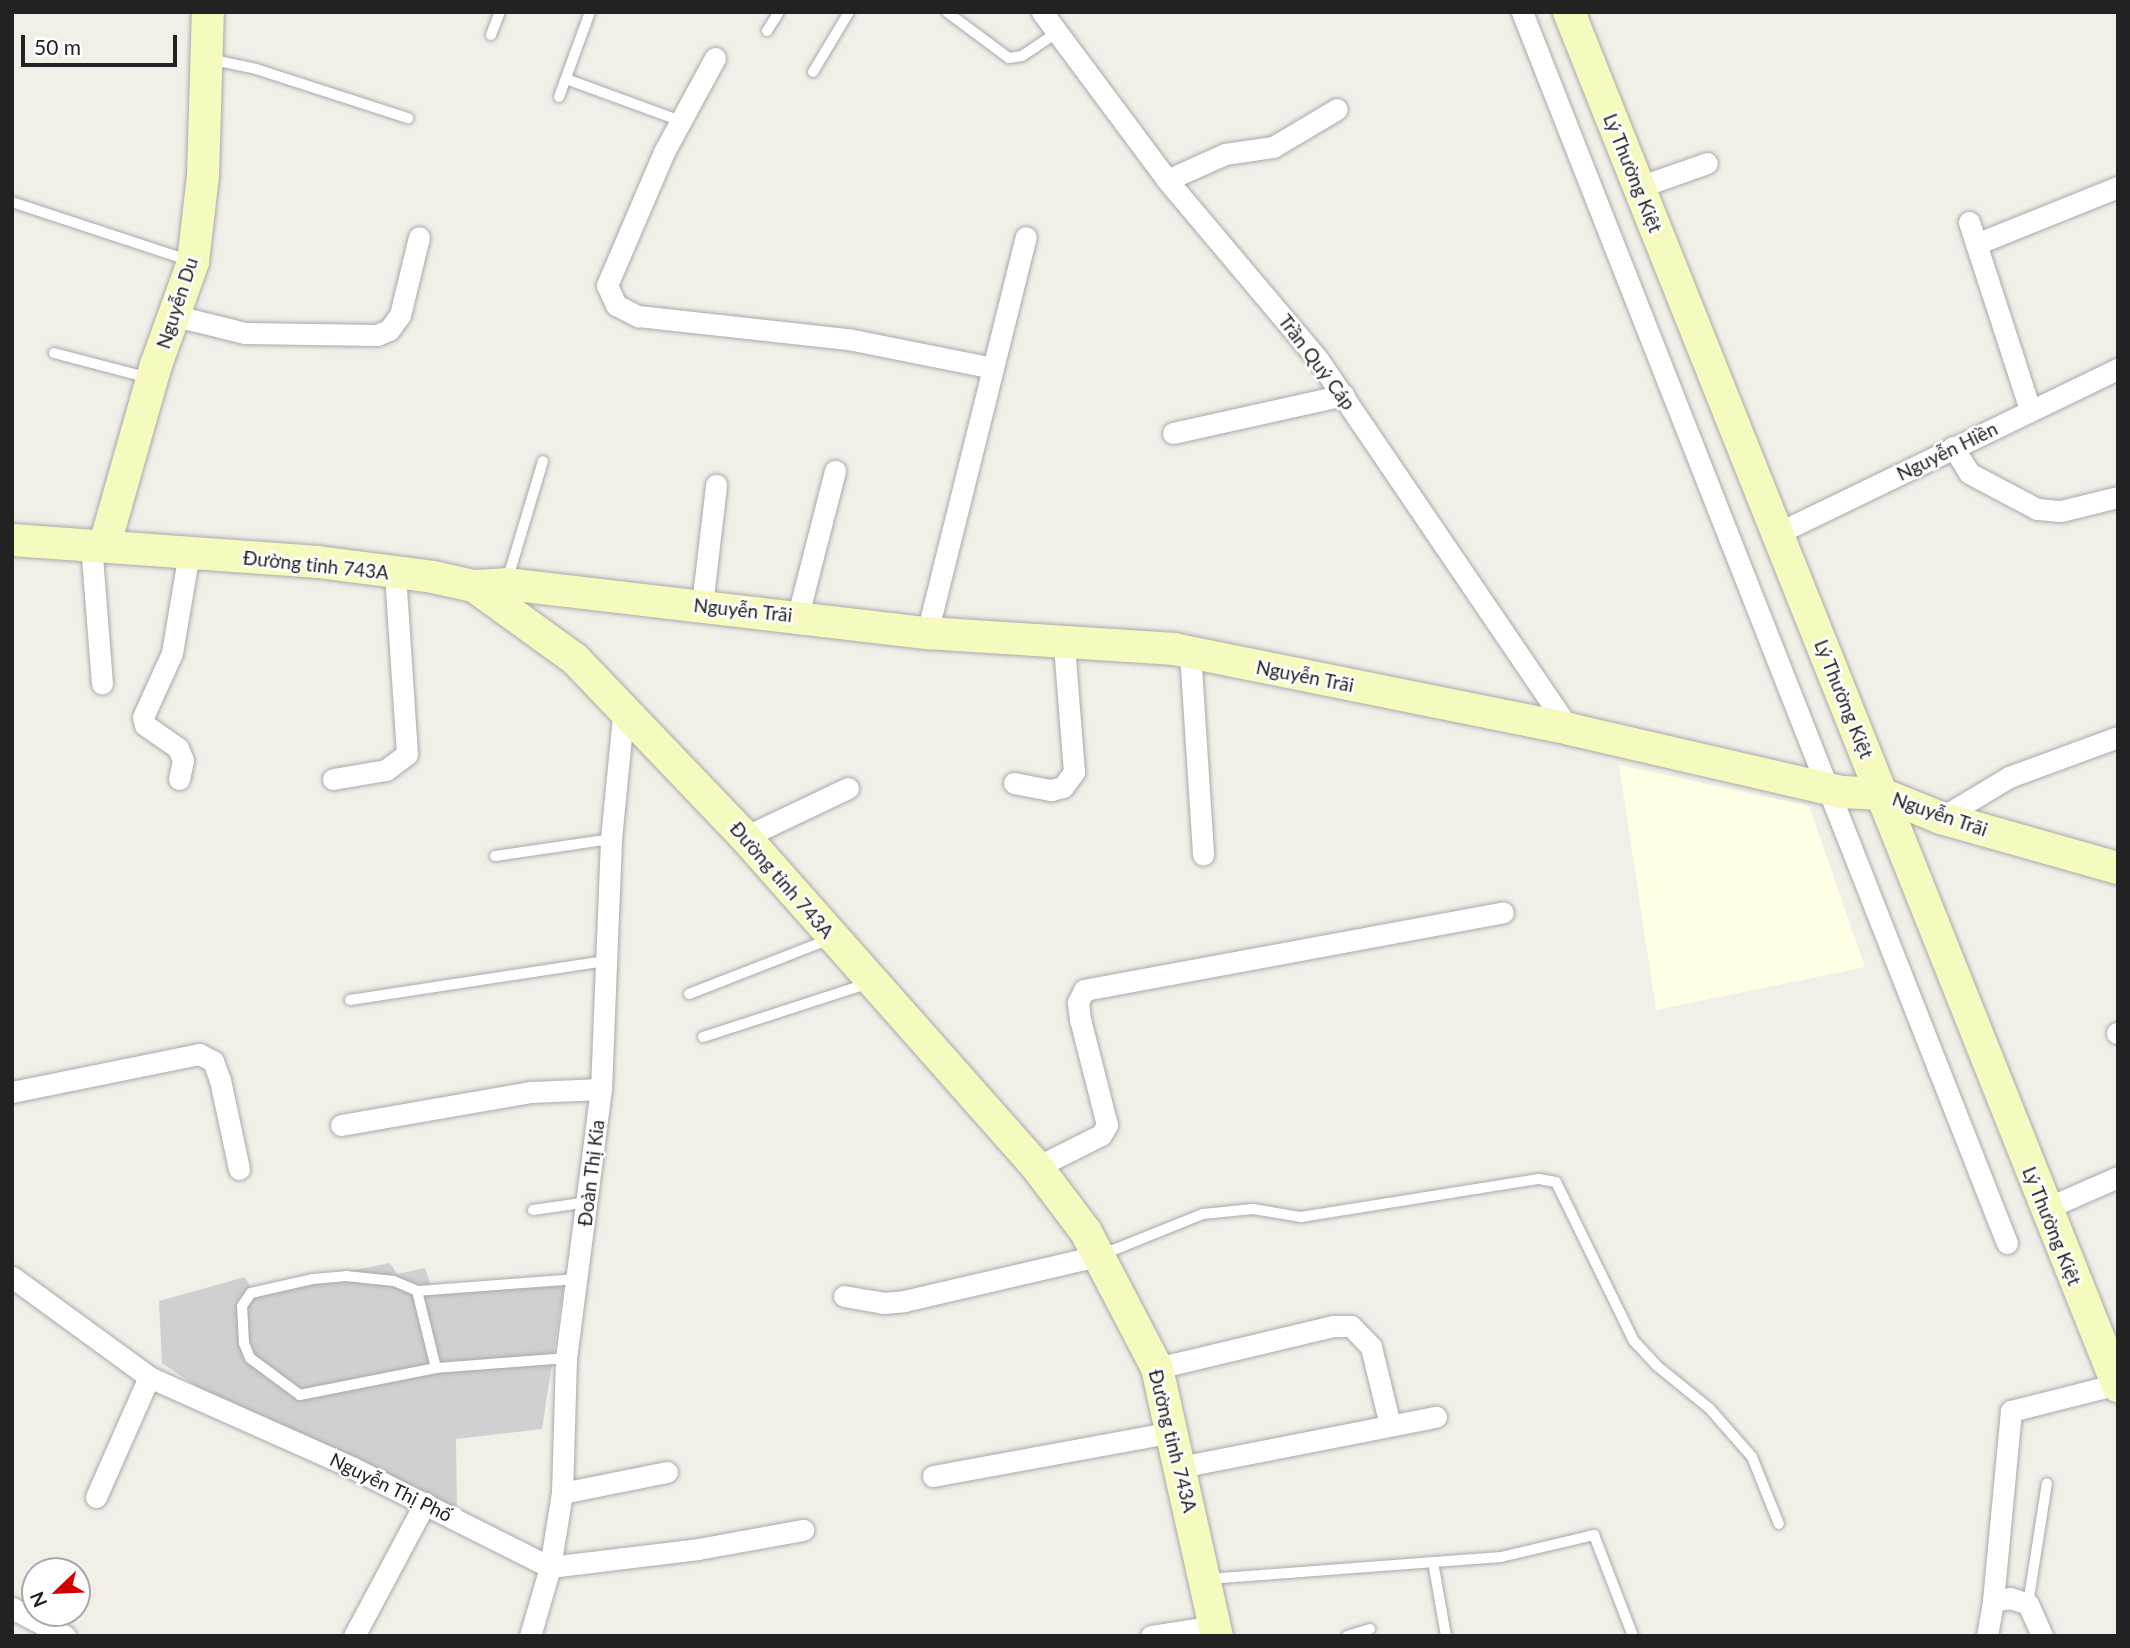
<!DOCTYPE html>
<html>
<head>
<meta charset="utf-8">
<style>
	body { margin:0 }
	#map { position:relative; width:2130px; height:1648px; overflow:hidden; background:#f2efe9; font-family:Lato,sans-serif }
	div>[style] { position:absolute }
	.education>* { inset:0; background:#ffffe5 }
	.religious>* { inset:0; background:#d0d0d0 }
	.roads { filter:drop-shadow(0 0 2px #a9a9a9) drop-shadow(0 0 2px #a9a9a9) }
	.lane>* { height:10px; margin:-5px; padding:0 5px; transform-origin:5px; border-radius:5px; background:#fff }
	.street>* { height:21px; margin:-10.5px; padding:0 10.5px; transform-origin:10.5px; border-radius:10.5px; background:#fff }
	.secondary>* { height:32px; margin:-16px; padding:0 16px; transform-origin:16px; border-radius:16px; background:#f7fabf }
	span { translate:-50% -50%; white-space:nowrap; text-align:center; line-height:1.15; -webkit-text-stroke:5px #fff; paint-order:stroke }
	.street-label { font-size:19px; color:#222 }
	.frame { position:absolute; inset:0; border:14px solid #222; pointer-events:none }
	.north { position:absolute; left:21px; top:1557px; width:70px; height:70px; box-sizing:border-box; background:#fff; border:2px solid #a7a7a7; border-radius:50%; rotate:247deg; font-size:19px; font-weight:700; line-height:28px; text-align:center; color:#222 }
	.north::after { content:''; display:block; margin:auto; width:24px; height:32px; background:#d40000; clip-path:polygon(50% 0,100% 100%,50% 72%,0 100%) }
	.scale { position:absolute; left:21px; top:35px; width:156px; height:32px; box-sizing:border-box; border:4px solid #222; border-top:0; padding-left:9px; font-size:21px; line-height:24px; white-space:nowrap; color:#222; -webkit-text-stroke:5px #fff; paint-order:stroke }
</style>
</head>
<body>
<div id="map">
	<div class="education">
		<div style="clip-path:polygon(1619px 765px,1809px 806px,1865px 967px,1656px 1010px)"></div>
	</div>
	<div class="religious">
		<div style="clip-path:polygon(390px 1263px,397px 1274px,425px 1268px,432px 1289px,565px 1278px,542px 1429px,456px 1439px,457px 1513px,206px 1393px,162px 1363px,159px 1301px,245px 1277px,252px 1290px)"></div>
	</div>
	<div class="roads">
		<div class="lane">
			<div style="left:947px;top:12px;width:77px;rotate:36.6deg"></div>
			<div style="left:1009px;top:58px;width:13px;rotate:-9deg"></div>
			<div style="left:1022px;top:56px;width:40px;rotate:-34deg"></div>
			<div style="left:767px;top:31px;width:22px;rotate:-58deg"></div>
			<div style="left:491px;top:35px;width:25px;rotate:-69deg"></div>
			<div style="left:209px;top:59px;width:48px;rotate:12deg"></div>
			<div style="left:256px;top:69px;width:160px;rotate:17.9deg"></div>
			<div style="left:813px;top:72px;width:70px;rotate:-59deg"></div>
			<div style="left:566px;top:79px;width:122px;rotate:20.1deg"></div>
			<div style="left:559px;top:97px;width:90px;rotate:-70deg"></div>
			<div style="left:12px;top:202px;width:188px;rotate:18.3deg"></div>
			<div style="left:54px;top:353px;width:98px;rotate:14.7deg"></div>
			<div style="left:507px;top:581px;width:125px;rotate:-73.3deg"></div>
			<div style="left:495px;top:856px;width:117px;rotate:-8.3deg"></div>
			<div style="left:689px;top:994px;width:151px;rotate:-21.3deg"></div>
			<div style="left:350px;top:1000px;width:258px;rotate:-8.7deg"></div>
			<div style="left:703px;top:1037px;width:175px;rotate:-18deg"></div>
			<div style="left:533px;top:1210px;width:56px;rotate:-8.3deg"></div>
			<div style="left:1101px;top:1255px;width:110px;rotate:-21.9deg"></div>
			<div style="left:1203px;top:1214px;width:50px;rotate:-5.7deg"></div>
			<div style="left:1253px;top:1209px;width:49px;rotate:9.5deg"></div>
			<div style="left:1301px;top:1217px;width:241px;rotate:-9.1deg"></div>
			<div style="left:1539px;top:1179px;width:17px;rotate:10deg"></div>
			<div style="left:1556px;top:1182px;width:177px;rotate:63.9deg"></div>
			<div style="left:1634px;top:1341px;width:33px;rotate:47deg"></div>
			<div style="left:1656px;top:1365px;width:70px;rotate:39.2deg"></div>
			<div style="left:1710px;top:1409px;width:64px;rotate:48.8deg"></div>
			<div style="left:1752px;top:1457px;width:72px;rotate:68.1deg"></div>
			<div style="left:417px;top:1291px;width:159px;rotate:-4.3deg"></div>
			<div style="left:436px;top:1368px;width:139px;rotate:168.8deg"></div>
			<div style="left:300px;top:1395px;width:62px;rotate:-143.5deg"></div>
			<div style="left:250px;top:1358px;width:16px;rotate:-112deg"></div>
			<div style="left:244px;top:1343px;width:37px;rotate:-93deg"></div>
			<div style="left:242px;top:1306px;width:16px;rotate:-55deg"></div>
			<div style="left:251px;top:1293px;width:64px;rotate:-12.7deg"></div>
			<div style="left:313px;top:1279px;width:33px;rotate:-5deg"></div>
			<div style="left:346px;top:1276px;width:48px;rotate:5.9deg"></div>
			<div style="left:394px;top:1281px;width:25px;rotate:23deg"></div>
			<div style="left:417px;top:1291px;width:79px;rotate:76.1deg"></div>
			<div style="left:436px;top:1368px;width:130px;rotate:-4.4deg"></div>
			<div style="left:1433px;top:1562px;width:75px;rotate:80deg"></div>
			<div style="left:1208px;top:1579px;width:294px;rotate:-4.3deg"></div>
			<div style="left:1501px;top:1557px;width:96px;rotate:-13.3deg"></div>
			<div style="left:1594px;top:1535px;width:108px;rotate:68.9deg"></div>
			<div style="left:2028px;top:1604px;width:122px;rotate:-81.1deg"></div>
			<div style="left:1347px;top:1636px;width:24px;rotate:-17deg"></div>
		</div>
		<div class="street">
			<div style="left:1042px;top:12px;width:209px;rotate:53.3deg"></div>
			<div style="left:1167px;top:180px;width:233px;rotate:49.9deg"></div>
			<div style="left:1317px;top:358px;width:448px;rotate:55.8deg"></div>
			<div style="left:1522px;top:12px;width:1323px;rotate:68.5deg"></div>
			<div style="left:715px;top:58px;width:107px;rotate:118.5deg"></div>
			<div style="left:664px;top:152px;width:145px;rotate:113.2deg"></div>
			<div style="left:607px;top:285px;width:22px;rotate:66deg"></div>
			<div style="left:616px;top:305px;width:25px;rotate:27deg"></div>
			<div style="left:638px;top:316px;width:211px;rotate:6.3deg"></div>
			<div style="left:848px;top:339px;width:148px;rotate:11.3deg"></div>
			<div style="left:1167px;top:180px;width:64px;rotate:-24.1deg"></div>
			<div style="left:1225px;top:154px;width:49px;rotate:-8.3deg"></div>
			<div style="left:1273px;top:147px;width:74px;rotate:-30.7deg"></div>
			<div style="left:1639px;top:187px;width:72px;rotate:-19.4deg"></div>
			<div style="left:1969px;top:222px;width:198px;rotate:72deg"></div>
			<div style="left:1976px;top:244px;width:153px;rotate:-21.9deg"></div>
			<div style="left:172px;top:315px;width:75px;rotate:13.9deg"></div>
			<div style="left:245px;top:333px;width:132px;rotate:0.9deg"></div>
			<div style="left:377px;top:335px;width:13px;rotate:-23deg"></div>
			<div style="left:389px;top:330px;width:19px;rotate:-54deg"></div>
			<div style="left:400px;top:315px;width:80px;rotate:-76.3deg"></div>
			<div style="left:1173px;top:433px;width:175px;rotate:-12.5deg"></div>
			<div style="left:1953px;top:447px;width:31px;rotate:58deg"></div>
			<div style="left:1969px;top:473px;width:77px;rotate:27.9deg"></div>
			<div style="left:2037px;top:509px;width:24px;rotate:5deg"></div>
			<div style="left:2061px;top:511px;width:59px;rotate:-13.8deg"></div>
			<div style="left:1776px;top:534px;width:380px;rotate:-25.8deg"></div>
			<div style="left:91px;top:544px;width:140px;rotate:85.5deg"></div>
			<div style="left:702px;top:605px;width:121px;rotate:-83.3deg"></div>
			<div style="left:798px;top:615px;width:149px;rotate:-75.6deg"></div>
			<div style="left:927px;top:633px;width:408px;rotate:-76deg"></div>
			<div style="left:1190px;top:652px;width:203px;rotate:86.3deg"></div>
			<div style="left:179px;top:779px;width:19px;rotate:-78deg"></div>
			<div style="left:183px;top:760px;width:13px;rotate:-113deg"></div>
			<div style="left:178px;top:748px;width:40px;rotate:-145.1deg"></div>
			<div style="left:145px;top:725px;width:8px;rotate:-104deg"></div>
			<div style="left:143px;top:717px;width:70px;rotate:-65.6deg"></div>
			<div style="left:172px;top:653px;width:101px;rotate:-80.4deg"></div>
			<div style="left:333px;top:779px;width:54px;rotate:-9.6deg"></div>
			<div style="left:386px;top:770px;width:26px;rotate:-37deg"></div>
			<div style="left:407px;top:754px;width:182px;rotate:-93.8deg"></div>
			<div style="left:1014px;top:783px;width:38px;rotate:11deg"></div>
			<div style="left:1051px;top:790px;width:12px;rotate:-14deg"></div>
			<div style="left:1063px;top:787px;width:19px;rotate:-54deg"></div>
			<div style="left:1074px;top:772px;width:128px;rotate:-94.5deg"></div>
			<div style="left:1941px;top:818px;width:79px;rotate:-31.1deg"></div>
			<div style="left:2009px;top:777px;width:116px;rotate:-20.2deg"></div>
			<div style="left:745px;top:837px;width:114px;rotate:-25.4deg"></div>
			<div style="left:2117px;top:1033px;width:1px"></div>
			<div style="left:12px;top:1092px;width:191px;rotate:-11.5deg"></div>
			<div style="left:199px;top:1054px;width:16px;rotate:27deg"></div>
			<div style="left:213px;top:1061px;width:20px;rotate:70deg"></div>
			<div style="left:220px;top:1080px;width:91px;rotate:77.9deg"></div>
			<div style="left:341px;top:1125px;width:193px;rotate:-9.9deg"></div>
			<div style="left:531px;top:1092px;width:70px;rotate:-2.5deg"></div>
			<div style="left:1037px;top:1167px;width:72px;rotate:-26.6deg"></div>
			<div style="left:1101px;top:1135px;width:12px;rotate:-59deg"></div>
			<div style="left:1107px;top:1125px;width:109px;rotate:-104.3deg"></div>
			<div style="left:1080px;top:1019px;width:17px;rotate:-97deg"></div>
			<div style="left:1078px;top:1002px;width:13px;rotate:-63deg"></div>
			<div style="left:1084px;top:990px;width:426px;rotate:-10.5deg"></div>
			<div style="left:2045px;top:1209px;width:80px;rotate:-23.7deg"></div>
			<div style="left:12px;top:1277px;width:170px;rotate:36.1deg"></div>
			<div style="left:149px;top:1377px;width:223px;rotate:24deg"></div>
			<div style="left:353px;top:1468px;width:220px;rotate:26.7deg"></div>
			<div style="left:550px;top:1567px;width:149px;rotate:-6.9deg"></div>
			<div style="left:698px;top:1549px;width:107px;rotate:-10.3deg"></div>
			<div style="left:844px;top:1296px;width:40px;rotate:10deg"></div>
			<div style="left:883px;top:1303px;width:21px;rotate:-5deg"></div>
			<div style="left:904px;top:1301px;width:202px;rotate:-13.1deg"></div>
			<div style="left:1157px;top:1368px;width:181px;rotate:-13.4deg"></div>
			<div style="left:1333px;top:1326px;width:18px"></div>
			<div style="left:1351px;top:1326px;width:29px;rotate:46deg"></div>
			<div style="left:1371px;top:1347px;width:80px;rotate:76.3deg"></div>
			<div style="left:1180px;top:1467px;width:261px;rotate:-11.1deg"></div>
			<div style="left:933px;top:1476px;width:243px;rotate:-10.4deg"></div>
			<div style="left:562px;top:1493px;width:107px;rotate:-11.3deg"></div>
			<div style="left:96px;top:1497px;width:131px;rotate:-66.2deg"></div>
			<div style="left:1993px;top:1601px;width:191px;rotate:-84.6deg"></div>
			<div style="left:2011px;top:1411px;width:110px;rotate:-14.2deg"></div>
			<div style="left:12px;top:1608px;width:60px;rotate:27.8deg"></div>
			<div style="left:354px;top:1636px;width:151px;rotate:-61.9deg"></div>
			<div style="left:530px;top:1636px;width:72px;rotate:-73.8deg"></div>
			<div style="left:550px;top:1567px;width:75px;rotate:-80.8deg"></div>
			<div style="left:562px;top:1493px;width:135px;rotate:-88.3deg"></div>
			<div style="left:566px;top:1358px;width:271px;rotate:-82.6deg"></div>
			<div style="left:601px;top:1089px;width:250px;rotate:-87.7deg"></div>
			<div style="left:611px;top:839px;width:134px;rotate:-84.4deg"></div>
			<div style="left:1151px;top:1636px;width:65px;rotate:-8.9deg"></div>
			<div style="left:1987px;top:1636px;width:36px;rotate:-80deg"></div>
			<div style="left:1993px;top:1601px;width:17px;rotate:-10deg"></div>
			<div style="left:2010px;top:1598px;width:19px;rotate:18deg"></div>
			<div style="left:2028px;top:1604px;width:35px;rotate:66deg"></div>
		</div>
		<div class="secondary">
			<div style="left:1569px;top:12px;width:1480px;rotate:68.22deg"></div>
			<div style="left:12px;top:540px;width:307px;rotate:4.1deg"></div>
			<div style="left:318px;top:562px;width:116px;rotate:7.4deg"></div>
			<div style="left:433px;top:577px;width:42px;rotate:12.4deg"></div>
			<div style="left:474px;top:586px;width:125px;rotate:35.9deg"></div>
			<div style="left:575px;top:659px;width:246px;rotate:46.3deg"></div>
			<div style="left:745px;top:837px;width:441px;rotate:48.5deg"></div>
			<div style="left:1037px;top:1167px;width:81px;rotate:53deg"></div>
			<div style="left:1086px;top:1232px;width:153px;rotate:62.4deg"></div>
			<div style="left:1157px;top:1368px;width:275px;rotate:77.4deg"></div>
			<div style="left:105px;top:544px;width:186px;rotate:-74.1deg"></div>
			<div style="left:156px;top:365px;width:109px;rotate:-70.2deg"></div>
			<div style="left:193px;top:262px;width:87px;rotate:-83.4deg"></div>
			<div style="left:203px;top:176px;width:164px;rotate:-88.3deg"></div>
			<div style="left:474px;top:586px;width:33px;rotate:-3deg"></div>
			<div style="left:507px;top:584px;width:423px;rotate:6.7deg"></div>
			<div style="left:927px;top:633px;width:248px;rotate:3.7deg"></div>
			<div style="left:1174px;top:649px;width:403px;rotate:11.4deg"></div>
			<div style="left:1569px;top:729px;width:280px;rotate:13deg"></div>
			<div style="left:1842px;top:792px;width:40px;rotate:2.9deg"></div>
			<div style="left:1882px;top:794px;width:64px;rotate:22.1deg"></div>
			<div style="left:1941px;top:818px;width:184px;rotate:15.8deg"></div>
		</div>
	</div>
	<div class="street-label">
		<span style="left:1633px;top:173px;rotate:68deg">Lý Thường Kiệt</span>
		<span style="left:177px;top:303px;rotate:-72deg">Nguyễn Du</span>
		<span style="left:1317px;top:362px;rotate:53deg">Trần Quý Cáp</span>
		<span style="left:1947px;top:451px;rotate:-26deg">Nguyễn Hiền</span>
		<span style="left:316px;top:565px;rotate:6deg">Đường tỉnh 743A</span>
		<span style="left:743px;top:610px;rotate:6deg">Nguyễn Trãi</span>
		<span style="left:1305px;top:676px;rotate:11deg">Nguyễn Trãi</span>
		<span style="left:1844px;top:699px;rotate:68deg">Lý Thường Kiệt</span>
		<span style="left:1940px;top:814px;rotate:19deg">Nguyễn Trãi</span>
		<span style="left:782px;top:880px;rotate:49deg">Đường tỉnh 743A</span>
		<span style="left:591px;top:1173px;rotate:-83deg">Đoàn Thị Kia</span>
		<span style="left:2052px;top:1226px;rotate:68deg">Lý Thường Kiệt</span>
		<span style="left:1173px;top:1441px;rotate:76deg">Đường tỉnh 743A</span>
		<span style="left:391px;top:1487px;rotate:26deg">Nguyễn Thị Phố</span>
	</div>
	<div class="frame"></div>
	<div class="north">N</div>
	<div class="scale">50 m</div>
</div>
</body>
</html>
